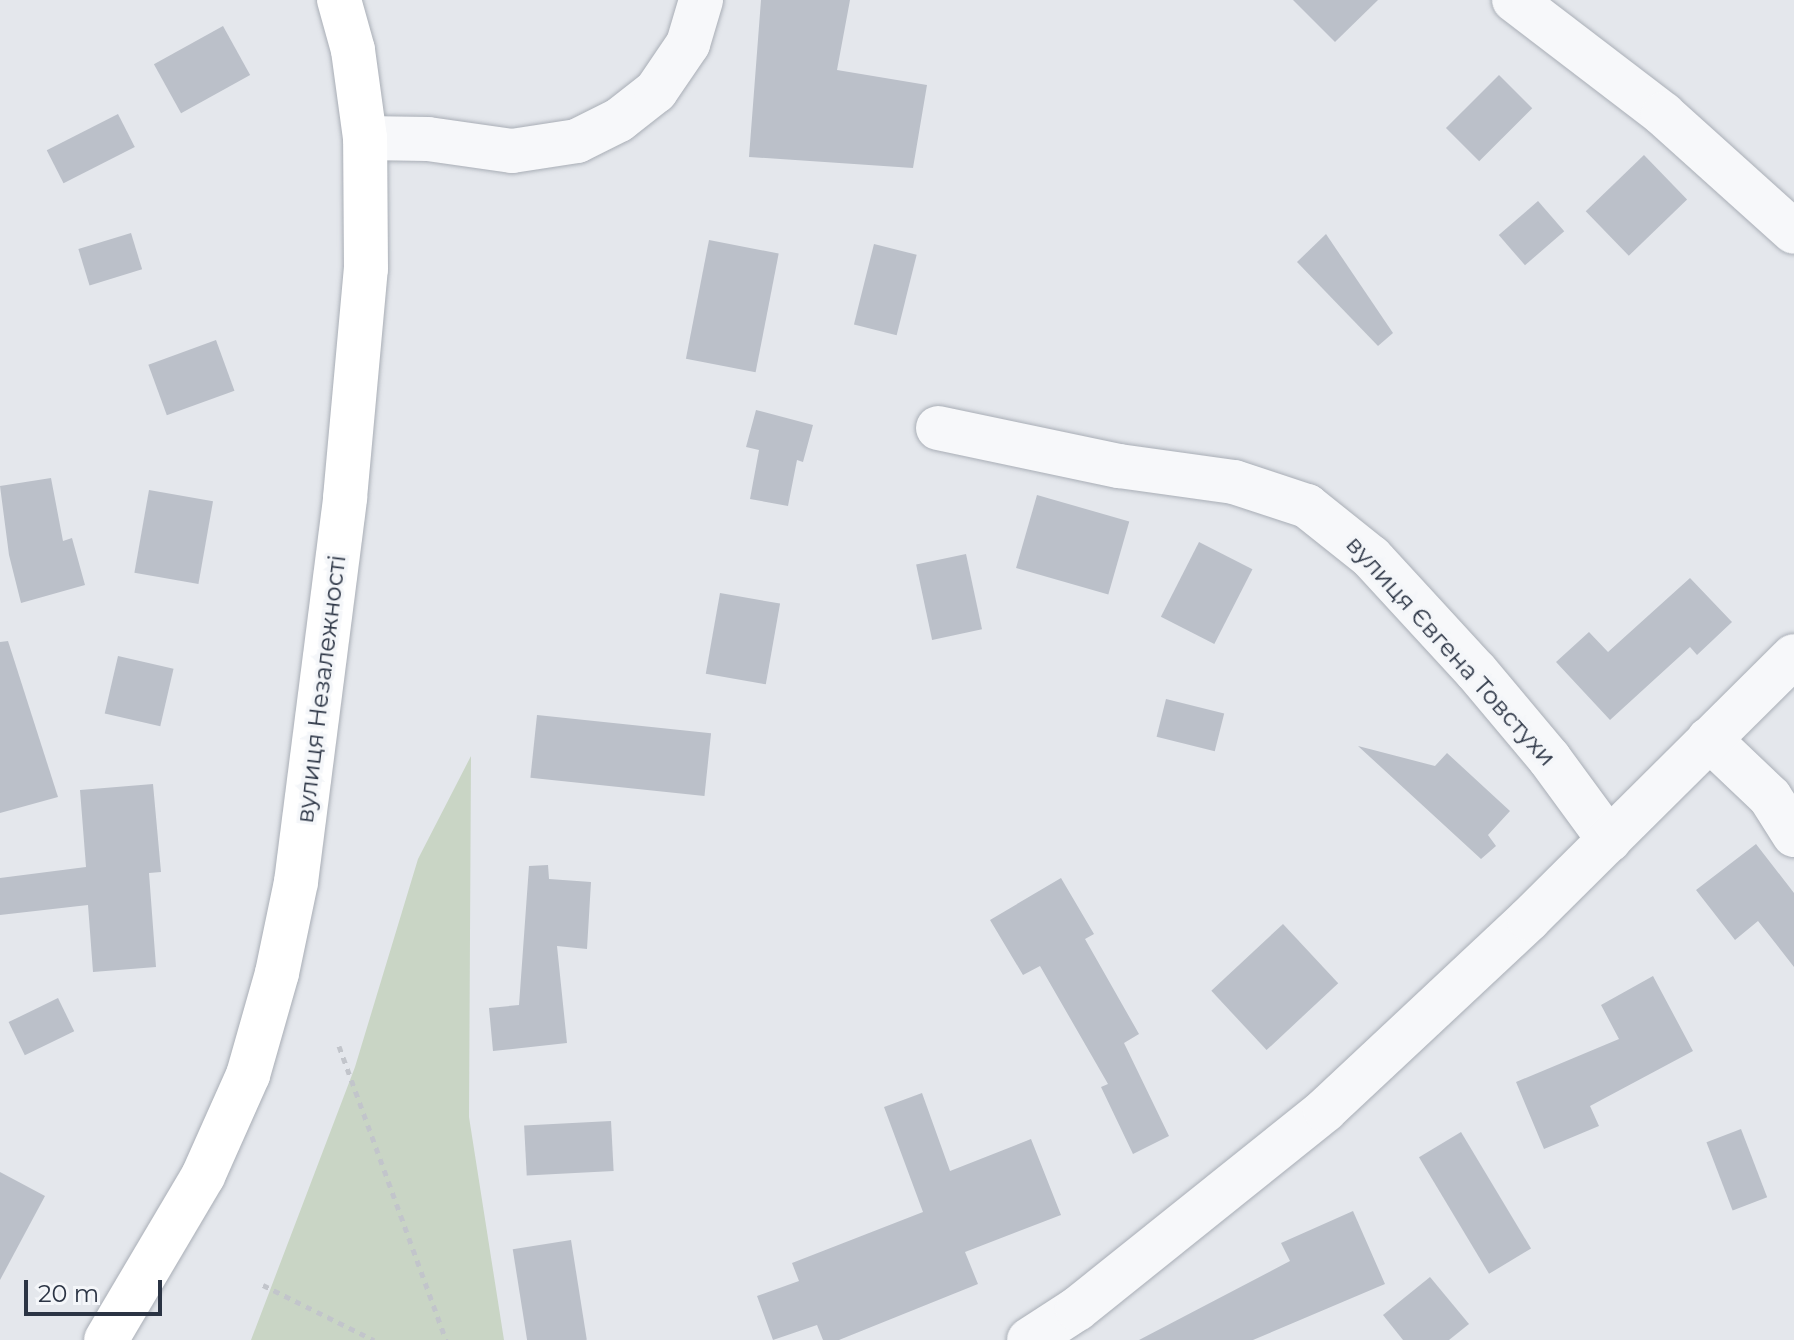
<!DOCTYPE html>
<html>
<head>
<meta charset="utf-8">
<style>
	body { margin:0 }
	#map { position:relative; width:1794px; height:1340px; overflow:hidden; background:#e4e7ec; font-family:Montserrat,sans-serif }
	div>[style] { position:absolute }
	.green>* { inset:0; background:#c9d5c5 }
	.building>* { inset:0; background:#bbc0c9; transform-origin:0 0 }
	.path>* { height:5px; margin-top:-2.5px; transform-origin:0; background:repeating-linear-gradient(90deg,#c2c5cb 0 6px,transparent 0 12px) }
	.roads { filter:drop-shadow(0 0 2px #a9aeb6) drop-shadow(0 0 2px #a9aeb6) }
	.minor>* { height:44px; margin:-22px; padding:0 22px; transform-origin:22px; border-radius:22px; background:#f7f8fa }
	.major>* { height:44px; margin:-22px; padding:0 22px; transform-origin:22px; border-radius:22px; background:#fff }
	span { translate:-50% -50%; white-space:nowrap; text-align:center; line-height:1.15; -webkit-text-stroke:7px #f4f6f9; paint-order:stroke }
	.street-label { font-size:24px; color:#2b3444 }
	.scale { position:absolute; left:24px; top:1280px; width:138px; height:36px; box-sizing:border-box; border:4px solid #2b3444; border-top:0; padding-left:10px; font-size:24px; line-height:28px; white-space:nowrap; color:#2b3444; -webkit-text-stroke:6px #f4f6f9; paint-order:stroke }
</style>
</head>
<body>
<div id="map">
	<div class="green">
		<div style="clip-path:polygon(471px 756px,469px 1117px,504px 1340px,251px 1340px,355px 1067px,418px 859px)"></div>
	</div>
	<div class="building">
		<div style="clip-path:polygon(761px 0,850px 0,837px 70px,927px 85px,913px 168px,749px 157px)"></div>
		<div style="clip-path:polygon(1293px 0,1378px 0,1335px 42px)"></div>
		<div style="left:223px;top:26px;width:56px;height:79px;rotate:61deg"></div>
		<div style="left:1499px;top:75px;width:47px;height:75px;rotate:45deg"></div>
		<div style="left:118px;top:114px;width:37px;height:80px;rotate:63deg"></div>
		<div style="left:1644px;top:155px;width:62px;height:81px;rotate:46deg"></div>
		<div style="left:1538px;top:201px;width:40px;height:52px;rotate:49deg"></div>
		<div style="left:131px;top:233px;width:38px;height:55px;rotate:73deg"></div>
		<div style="clip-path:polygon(1326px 234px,1393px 333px,1378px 346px,1297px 262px)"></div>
		<div style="left:709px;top:240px;width:71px;height:121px;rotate:11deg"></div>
		<div style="left:874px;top:244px;width:44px;height:83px;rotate:14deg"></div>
		<div style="left:216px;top:340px;width:54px;height:72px;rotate:70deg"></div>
		<div style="clip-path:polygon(756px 410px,813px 425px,803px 462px,797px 460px,788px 506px,750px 499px,759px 450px,746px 447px)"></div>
		<div style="clip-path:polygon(51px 478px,63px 541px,72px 538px,85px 585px,21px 603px,9px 555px,0 486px)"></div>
		<div style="left:149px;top:490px;width:65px;height:84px;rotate:10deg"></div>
		<div style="left:1037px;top:495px;width:96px;height:76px;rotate:16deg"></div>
		<div style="left:1199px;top:542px;width:60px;height:84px;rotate:27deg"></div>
		<div style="left:966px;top:554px;width:77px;height:51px;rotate:78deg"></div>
		<div style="clip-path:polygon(1690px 578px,1732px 622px,1697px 655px,1690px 647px,1610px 720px,1556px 662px,1589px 632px,1608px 652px)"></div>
		<div style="left:720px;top:593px;width:61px;height:82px;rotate:10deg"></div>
		<div style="clip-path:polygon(8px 641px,58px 797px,0 813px,0 642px)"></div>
		<div style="left:118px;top:656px;width:57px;height:59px;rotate:13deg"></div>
		<div style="left:1166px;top:699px;width:60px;height:39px;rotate:14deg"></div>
		<div style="left:537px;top:715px;width:175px;height:63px;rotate:6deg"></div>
		<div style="clip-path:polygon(1358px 746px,1435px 766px,1447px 753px,1510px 811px,1488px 835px,1496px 846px,1481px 859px)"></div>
		<div style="clip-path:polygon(153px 784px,161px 872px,149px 873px,156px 967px,93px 972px,88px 905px,0 915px,0 878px,86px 867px,80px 790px)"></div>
		<div style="clip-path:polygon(1756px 844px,1794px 893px,1794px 967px,1758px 921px,1735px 940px,1696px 890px)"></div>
		<div style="clip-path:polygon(548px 865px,549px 879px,591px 882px,587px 949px,557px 946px,567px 1043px,493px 1051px,489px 1008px,519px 1005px,529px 866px)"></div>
		<div style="clip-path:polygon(1061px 878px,1094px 934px,1085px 939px,1139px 1034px,1124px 1043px,1169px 1136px,1133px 1154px,1101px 1087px,1108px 1084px,1040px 966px,1023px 975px,990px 920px)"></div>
		<div style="left:1283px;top:924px;width:81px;height:98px;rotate:47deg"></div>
		<div style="clip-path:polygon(1653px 976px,1693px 1051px,1590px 1106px,1599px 1126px,1544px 1149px,1516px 1082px,1619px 1039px,1601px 1005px)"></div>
		<div style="left:58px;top:998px;width:37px;height:55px;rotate:64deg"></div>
		<div style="clip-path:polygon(922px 1093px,950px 1171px,1031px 1139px,1061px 1215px,965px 1252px,978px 1284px,839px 1340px,823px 1340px,817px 1325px,773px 1340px,757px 1296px,799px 1281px,792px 1263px,923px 1212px,884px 1107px)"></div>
		<div style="left:611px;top:1121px;width:50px;height:87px;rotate:87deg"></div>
		<div style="left:1741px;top:1129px;width:73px;height:37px;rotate:69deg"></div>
		<div style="left:1461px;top:1132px;width:136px;height:49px;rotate:59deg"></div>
		<div style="clip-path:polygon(0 1172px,45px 1196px,0 1280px)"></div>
		<div style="clip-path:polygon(1353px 1211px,1385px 1284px,1253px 1340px,1139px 1340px,1290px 1261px,1281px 1243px)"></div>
		<div style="left:571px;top:1240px;width:101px;height:59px;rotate:81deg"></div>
		<div style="clip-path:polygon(1430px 1277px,1469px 1324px,1449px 1340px,1403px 1340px,1383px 1315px)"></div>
	</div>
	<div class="path">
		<div style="left:339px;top:1046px;width:313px;rotate:70deg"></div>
		<div style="left:263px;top:1285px;width:124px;rotate:26.4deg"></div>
	</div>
	<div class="roads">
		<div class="minor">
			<div style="left:1514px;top:0;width:188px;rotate:37.4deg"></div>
			<div style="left:1663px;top:114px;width:176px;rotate:42deg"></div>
			<div style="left:365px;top:138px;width:63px;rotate:0.9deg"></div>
			<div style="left:428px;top:139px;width:85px;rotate:8.1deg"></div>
			<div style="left:512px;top:151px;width:66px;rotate:-8.7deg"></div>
			<div style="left:577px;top:141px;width:47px;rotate:-26.6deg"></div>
			<div style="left:619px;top:120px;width:47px;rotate:-38.1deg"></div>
			<div style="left:656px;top:91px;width:57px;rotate:-55.8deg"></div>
			<div style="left:688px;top:44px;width:46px;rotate:-73.5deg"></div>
			<div style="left:938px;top:428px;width:185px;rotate:11.9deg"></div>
			<div style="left:1119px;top:466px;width:116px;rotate:7.9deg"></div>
			<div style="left:1234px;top:482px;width:77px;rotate:18.2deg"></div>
			<div style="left:1307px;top:506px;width:82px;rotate:38.6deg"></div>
			<div style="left:1371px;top:557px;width:155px;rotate:47.4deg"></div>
			<div style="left:1476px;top:671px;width:114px;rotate:50deg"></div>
			<div style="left:1549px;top:758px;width:102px;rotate:53.8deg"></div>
			<div style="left:1709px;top:739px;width:84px;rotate:43.6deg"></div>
			<div style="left:1770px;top:797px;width:45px;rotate:57.7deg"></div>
			<div style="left:1029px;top:1340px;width:57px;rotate:-32.9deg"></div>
			<div style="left:1077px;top:1309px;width:318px;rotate:-38.7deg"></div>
			<div style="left:1325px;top:1110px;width:279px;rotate:-43.1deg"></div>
			<div style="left:1529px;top:919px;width:373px;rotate:-44.8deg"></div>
		</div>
		<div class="major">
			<div style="left:106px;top:1340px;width:191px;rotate:-59.4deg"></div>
			<div style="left:203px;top:1176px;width:111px;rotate:-66deg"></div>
			<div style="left:248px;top:1075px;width:106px;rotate:-74.1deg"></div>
			<div style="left:277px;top:973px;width:93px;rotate:-78.2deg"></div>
			<div style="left:296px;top:882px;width:387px;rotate:-82.7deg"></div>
			<div style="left:345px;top:498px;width:230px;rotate:-84.8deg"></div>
			<div style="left:366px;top:269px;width:131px;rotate:-90.4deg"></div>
			<div style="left:365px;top:138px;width:89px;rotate:-97.8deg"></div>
			<div style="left:353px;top:50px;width:52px;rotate:-105.6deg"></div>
		</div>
	</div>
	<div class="street-label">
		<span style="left:1451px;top:651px;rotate:48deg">вулиця Євгена Товстухи</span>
		<span style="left:321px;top:689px;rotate:-83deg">вулиця Незалежності</span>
	</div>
	<div class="scale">20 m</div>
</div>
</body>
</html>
